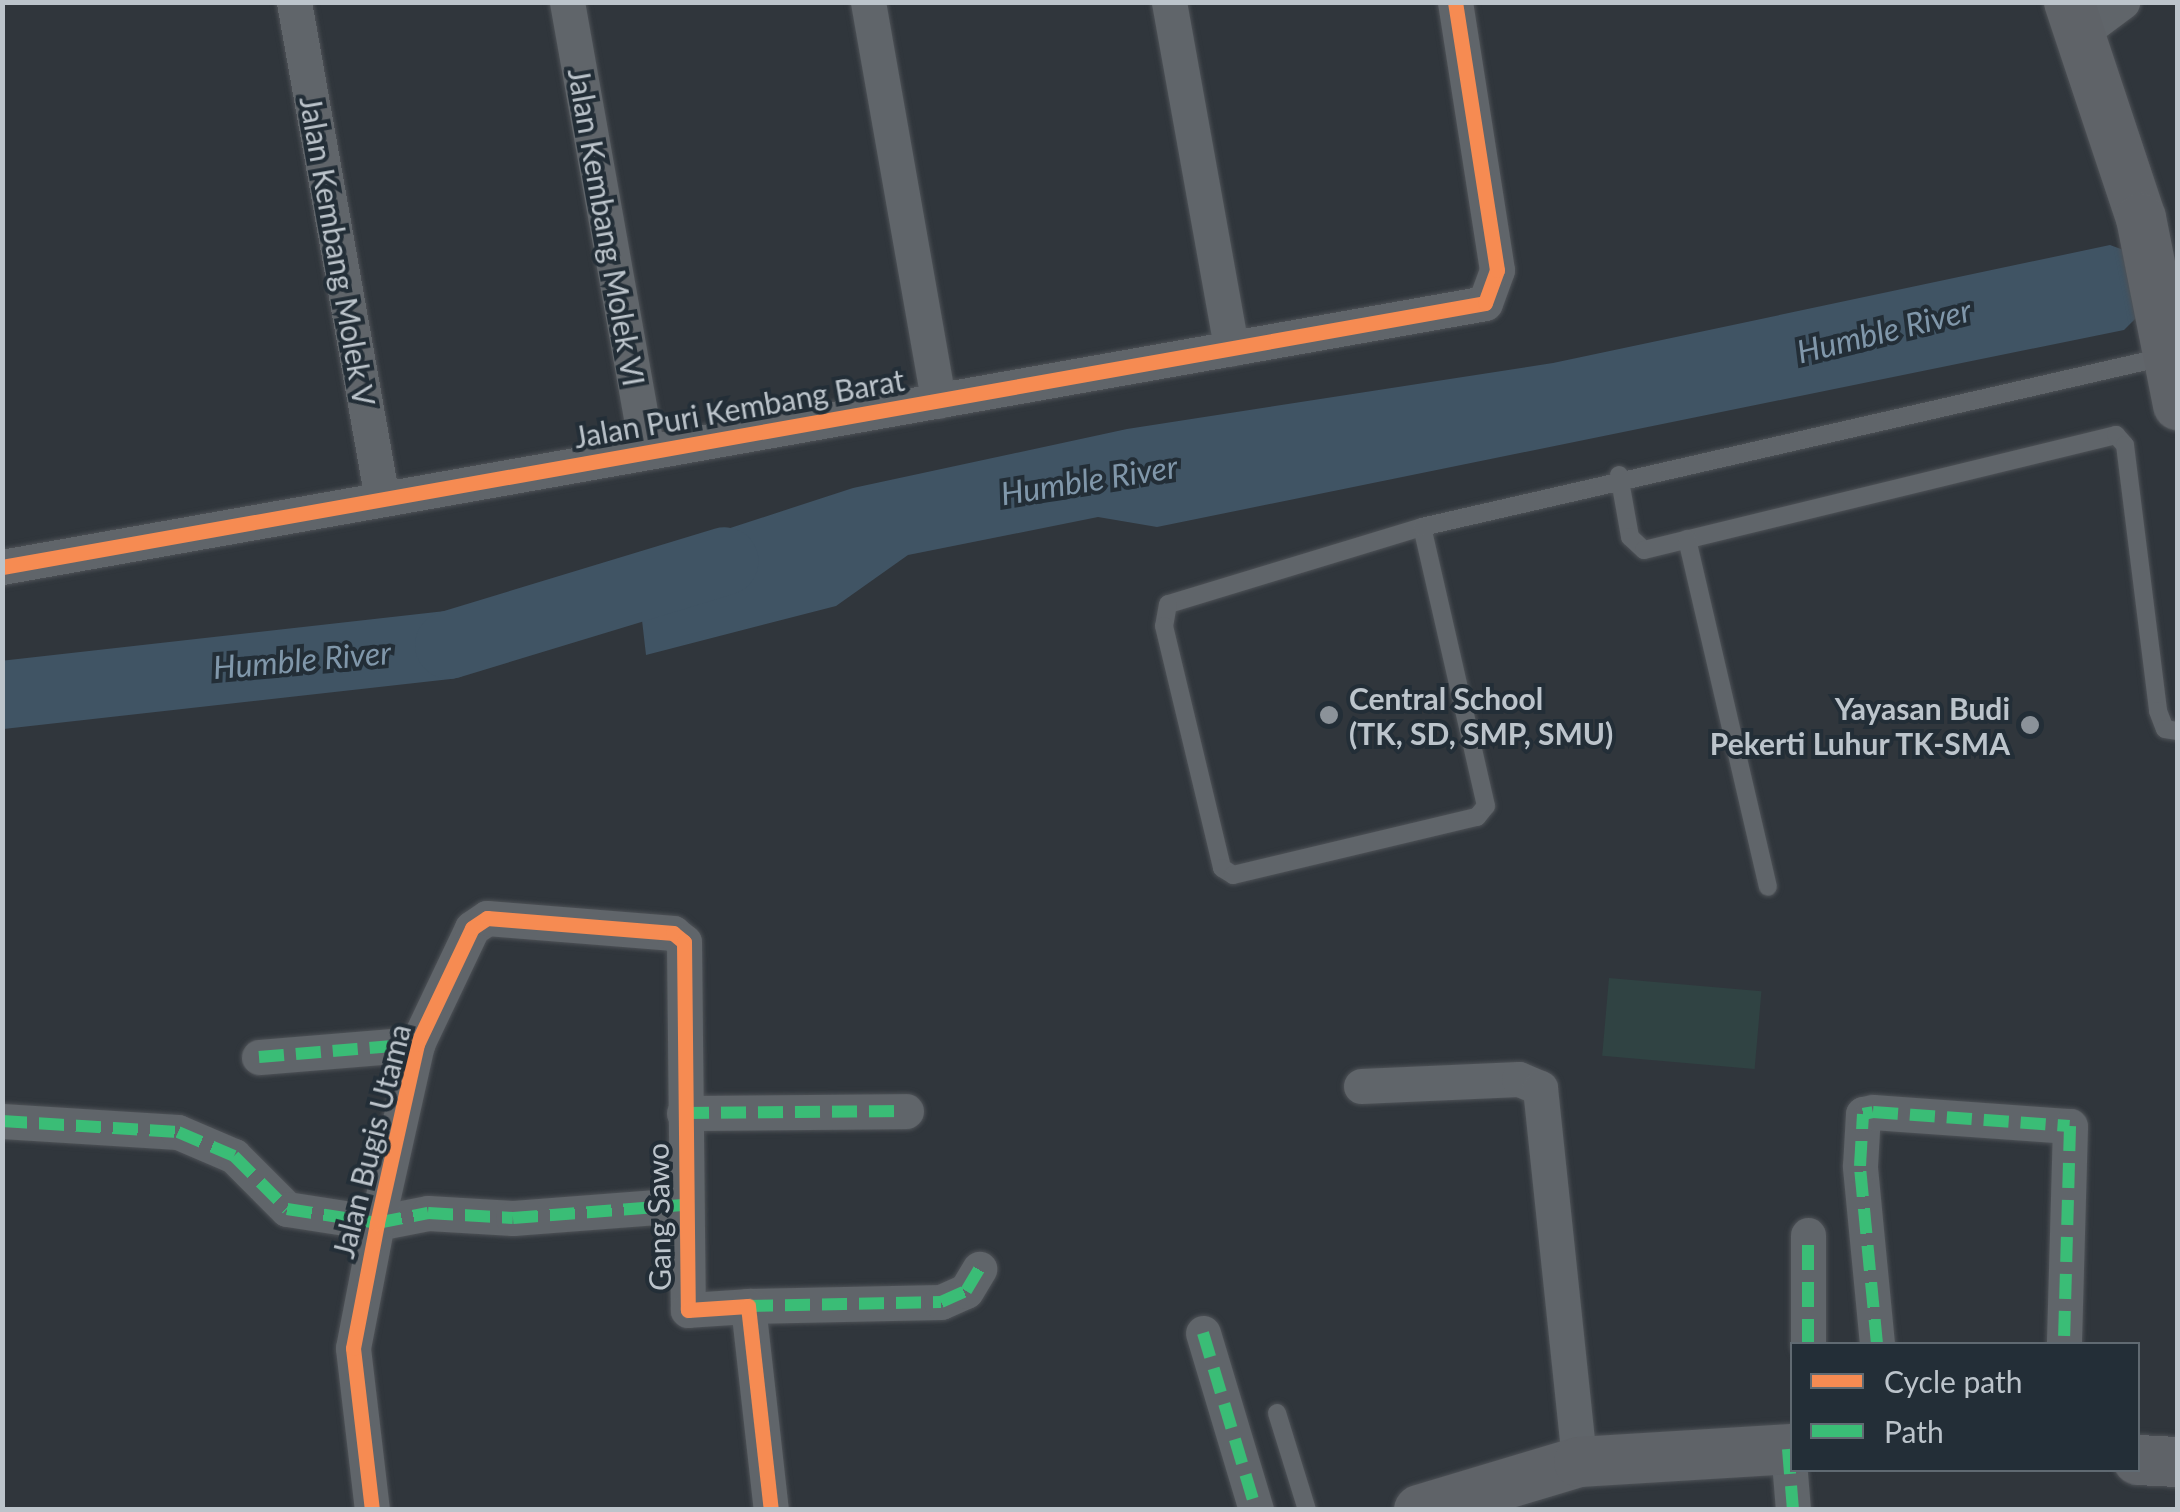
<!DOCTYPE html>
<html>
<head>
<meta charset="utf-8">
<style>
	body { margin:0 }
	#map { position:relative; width:2180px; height:1512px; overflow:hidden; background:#30363c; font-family:Lato,sans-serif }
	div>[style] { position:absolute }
	.green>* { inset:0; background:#304343; transform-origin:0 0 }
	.water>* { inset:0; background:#405464 }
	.river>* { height:68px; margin:-34px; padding:0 34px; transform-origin:34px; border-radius:34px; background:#405464 }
	.roads { filter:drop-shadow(0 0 2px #4e5257) drop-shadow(0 0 2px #4e5257) }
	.lane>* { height:18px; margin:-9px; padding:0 9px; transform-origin:9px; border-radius:9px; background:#60656a }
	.street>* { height:35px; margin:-17.5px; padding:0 17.5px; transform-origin:17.5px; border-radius:17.5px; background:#60656a }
	.secondary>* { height:50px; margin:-25px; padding:0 25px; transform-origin:25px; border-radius:25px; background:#5f6368 }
	.quiet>* { height:12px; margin-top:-6px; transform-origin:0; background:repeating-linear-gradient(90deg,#3abd76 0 25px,transparent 0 37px) }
	.cycleway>* { height:15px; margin:-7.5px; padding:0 7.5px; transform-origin:7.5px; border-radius:7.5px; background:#f68b52 }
	.dots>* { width:28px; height:28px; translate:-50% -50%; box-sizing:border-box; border:5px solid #232e37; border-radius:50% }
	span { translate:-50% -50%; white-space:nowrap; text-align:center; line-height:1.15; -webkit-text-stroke:8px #232e37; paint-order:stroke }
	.street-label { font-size:30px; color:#bcc4cb }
	.poi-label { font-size:30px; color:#bcc4cb; font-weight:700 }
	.left { translate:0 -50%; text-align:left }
	.right { translate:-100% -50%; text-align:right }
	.water-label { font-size:32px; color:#8097aa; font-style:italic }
	.frame { position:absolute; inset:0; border:5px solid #bcc4cb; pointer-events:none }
	.legend { position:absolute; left:1790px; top:1342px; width:350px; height:130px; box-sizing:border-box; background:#232e37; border:2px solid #606a72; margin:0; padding:12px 18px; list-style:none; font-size:30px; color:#bcc4cb }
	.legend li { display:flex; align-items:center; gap:20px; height:50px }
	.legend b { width:50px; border:2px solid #606a72 }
</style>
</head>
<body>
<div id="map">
	<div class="green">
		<div style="left:1609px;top:978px;width:153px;height:78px;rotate:5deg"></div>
	</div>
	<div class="water">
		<div style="clip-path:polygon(2110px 245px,2129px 252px,2143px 311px,2124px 330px,1157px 527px,1098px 517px,908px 555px,836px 606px,646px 655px,635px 559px,853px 488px,1127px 429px,1553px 363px)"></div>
	</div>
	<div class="river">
		<div style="left:2px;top:695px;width:450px;rotate:-6.4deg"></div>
		<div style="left:449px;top:645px;width:288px;rotate:-16.9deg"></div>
	</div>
	<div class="roads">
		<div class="lane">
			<div style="left:1619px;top:475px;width:63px;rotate:79.9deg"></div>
			<div style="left:1630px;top:537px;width:19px;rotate:43deg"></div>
			<div style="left:1644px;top:550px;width:486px;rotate:-13.7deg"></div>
			<div style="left:2116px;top:435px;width:13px;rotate:48deg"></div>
			<div style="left:2125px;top:445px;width:268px;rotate:82.9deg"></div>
			<div style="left:2158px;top:711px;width:19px;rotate:69deg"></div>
			<div style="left:2165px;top:729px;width:13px;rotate:9deg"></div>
			<div style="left:1422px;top:527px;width:265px;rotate:163.1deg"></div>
			<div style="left:1168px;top:604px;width:22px;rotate:100deg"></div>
			<div style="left:1164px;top:626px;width:249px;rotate:76.5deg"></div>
			<div style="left:1222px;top:868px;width:13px;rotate:32deg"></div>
			<div style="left:1233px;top:875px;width:251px;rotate:-13.4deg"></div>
			<div style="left:1477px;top:817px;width:14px;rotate:-51deg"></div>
			<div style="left:1486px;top:806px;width:286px;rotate:-102.9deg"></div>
			<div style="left:1422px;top:527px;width:765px;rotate:-12.91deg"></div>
			<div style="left:1687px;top:539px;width:357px;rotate:76.9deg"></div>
			<div style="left:1277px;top:1413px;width:102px;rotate:72.8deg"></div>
		</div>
		<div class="street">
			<div style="left:294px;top:2px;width:505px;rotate:79.96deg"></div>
			<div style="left:567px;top:2px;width:457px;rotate:79.9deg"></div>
			<div style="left:868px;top:2px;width:405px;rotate:80deg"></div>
			<div style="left:1169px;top:2px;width:352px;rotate:79.8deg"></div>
			<div style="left:2083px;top:31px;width:49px;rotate:-36.6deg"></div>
			<div style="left:2px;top:567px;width:1506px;rotate:-10.09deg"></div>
			<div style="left:1485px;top:303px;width:35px;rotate:-70deg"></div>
			<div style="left:1497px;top:270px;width:271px;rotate:-98.9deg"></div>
			<div style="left:259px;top:1057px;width:159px;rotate:-4.7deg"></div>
			<div style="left:1361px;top:1086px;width:158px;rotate:-2.5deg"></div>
			<div style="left:1519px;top:1079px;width:23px;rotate:23deg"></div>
			<div style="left:1540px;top:1088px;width:376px;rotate:84deg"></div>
			<div style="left:684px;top:1113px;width:222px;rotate:-0.5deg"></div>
			<div style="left:2px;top:1121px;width:176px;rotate:3.6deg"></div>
			<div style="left:178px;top:1132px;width:61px;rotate:23.2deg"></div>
			<div style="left:234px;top:1156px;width:75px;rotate:45deg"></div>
			<div style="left:287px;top:1209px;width:91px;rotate:8.8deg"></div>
			<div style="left:377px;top:1223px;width:52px;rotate:-11.1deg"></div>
			<div style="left:428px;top:1213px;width:85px;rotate:3.4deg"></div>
			<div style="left:513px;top:1218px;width:170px;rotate:-4.4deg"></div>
			<div style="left:748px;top:1306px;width:193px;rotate:-1.2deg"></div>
			<div style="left:941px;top:1302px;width:27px;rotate:-24deg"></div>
			<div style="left:966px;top:1291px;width:26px;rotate:-59deg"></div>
			<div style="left:1203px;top:1333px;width:185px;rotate:73.3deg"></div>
			<div style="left:1808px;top:1344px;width:109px;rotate:-90deg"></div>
			<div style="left:1877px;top:1344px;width:179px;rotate:-95.5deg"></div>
			<div style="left:1860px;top:1166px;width:52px;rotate:-86.7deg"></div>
			<div style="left:1863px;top:1114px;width:10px;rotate:-11deg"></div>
			<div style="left:1873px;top:1112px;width:197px;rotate:4.1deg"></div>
			<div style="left:2070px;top:1126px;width:218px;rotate:91.6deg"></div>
			<div style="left:1788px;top:1449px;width:61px;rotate:85.3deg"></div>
			<div style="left:372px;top:1510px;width:163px;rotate:-96.7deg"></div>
			<div style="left:353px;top:1348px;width:127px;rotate:-79.1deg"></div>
			<div style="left:377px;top:1223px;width:183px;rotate:-77.4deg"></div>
			<div style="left:417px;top:1044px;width:128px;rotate:-64.6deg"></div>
			<div style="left:472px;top:928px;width:18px;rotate:-34deg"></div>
			<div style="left:487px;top:918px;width:187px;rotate:4.6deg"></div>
			<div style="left:673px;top:933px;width:14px;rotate:39deg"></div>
			<div style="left:684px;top:942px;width:368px;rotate:89.4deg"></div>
			<div style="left:688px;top:1310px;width:60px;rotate:-3.8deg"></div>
			<div style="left:748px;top:1306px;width:205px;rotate:83.6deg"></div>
		</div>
		<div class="secondary">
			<div style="left:2069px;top:2px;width:228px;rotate:71.6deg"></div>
			<div style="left:2141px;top:218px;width:191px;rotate:78.8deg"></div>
			<div style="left:2138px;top:1460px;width:40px;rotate:2.9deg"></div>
			<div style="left:1419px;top:1510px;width:167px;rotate:-16.7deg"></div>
			<div style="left:1579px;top:1462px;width:213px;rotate:-3.5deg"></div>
		</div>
	</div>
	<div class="quiet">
		<div style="left:259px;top:1057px;width:159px;rotate:-4.7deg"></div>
		<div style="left:684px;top:1113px;width:222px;rotate:-0.5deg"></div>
		<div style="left:2px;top:1121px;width:176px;rotate:3.6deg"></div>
		<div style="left:178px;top:1132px;width:61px;rotate:23.2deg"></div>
		<div style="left:234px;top:1156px;width:75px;rotate:45deg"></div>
		<div style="left:287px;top:1209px;width:91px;rotate:8.8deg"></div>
		<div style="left:377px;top:1223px;width:52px;rotate:-11.1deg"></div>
		<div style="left:428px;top:1213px;width:85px;rotate:3.4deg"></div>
		<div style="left:513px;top:1218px;width:170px;rotate:-4.4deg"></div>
		<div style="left:748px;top:1306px;width:193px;rotate:-1.2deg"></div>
		<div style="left:941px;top:1302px;width:27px;rotate:-24deg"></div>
		<div style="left:966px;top:1291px;width:26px;rotate:-59deg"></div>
		<div style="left:1203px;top:1333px;width:185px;rotate:73.3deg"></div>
		<div style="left:1808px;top:1344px;width:109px;rotate:-90deg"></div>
		<div style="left:1877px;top:1344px;width:179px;rotate:-95.5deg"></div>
		<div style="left:1860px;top:1166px;width:52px;rotate:-86.7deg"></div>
		<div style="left:1863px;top:1114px;width:10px;rotate:-11deg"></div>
		<div style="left:1873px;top:1112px;width:197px;rotate:4.1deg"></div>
		<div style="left:2070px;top:1126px;width:218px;rotate:91.6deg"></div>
		<div style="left:1788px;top:1449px;width:61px;rotate:85.3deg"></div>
	</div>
	<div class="cycleway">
		<div style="left:2px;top:567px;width:1506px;rotate:-10.09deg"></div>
		<div style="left:1485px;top:303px;width:35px;rotate:-70deg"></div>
		<div style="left:1497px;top:270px;width:271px;rotate:-98.9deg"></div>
		<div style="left:372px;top:1510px;width:163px;rotate:-96.7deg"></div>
		<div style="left:353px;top:1348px;width:127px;rotate:-79.1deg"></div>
		<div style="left:377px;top:1223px;width:183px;rotate:-77.4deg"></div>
		<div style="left:417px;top:1044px;width:128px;rotate:-64.6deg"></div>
		<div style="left:472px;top:928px;width:18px;rotate:-34deg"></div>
		<div style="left:487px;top:918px;width:187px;rotate:4.6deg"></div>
		<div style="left:673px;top:933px;width:14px;rotate:39deg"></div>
		<div style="left:684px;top:942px;width:368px;rotate:89.4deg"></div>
		<div style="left:688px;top:1310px;width:60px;rotate:-3.8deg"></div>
		<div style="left:748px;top:1306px;width:205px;rotate:83.6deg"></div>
	</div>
	<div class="dots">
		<div style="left:1329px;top:715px;background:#8b9299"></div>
		<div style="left:2030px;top:725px;background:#8b9299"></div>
	</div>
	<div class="street-label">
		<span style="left:607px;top:227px;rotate:80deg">Jalan Kembang Molek VI</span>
		<span style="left:338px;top:251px;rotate:80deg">Jalan Kembang Molek V</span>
		<span style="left:739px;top:408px;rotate:-10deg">Jalan Puri Kembang Barat</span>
		<span style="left:371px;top:1141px;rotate:-76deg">Jalan Bugis Utama</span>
		<span style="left:658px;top:1217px;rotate:-91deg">Gang Sawo</span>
	</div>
	<div class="poi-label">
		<span class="left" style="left:1349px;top:715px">Central School<br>(TK, SD, SMP, SMU)</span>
		<span class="right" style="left:2010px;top:725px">Yayasan Budi<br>Pekerti Luhur TK-SMA</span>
	</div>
	<div class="water-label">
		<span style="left:1884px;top:331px;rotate:-14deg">Humble River</span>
		<span style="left:1089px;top:480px;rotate:-9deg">Humble River</span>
		<span style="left:302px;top:660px;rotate:-5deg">Humble River</span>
	</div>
	<div class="frame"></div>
	<ul class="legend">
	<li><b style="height:12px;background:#f68b52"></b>Cycle path</li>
	<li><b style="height:12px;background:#3abd76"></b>Path</li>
	</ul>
</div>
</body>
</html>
